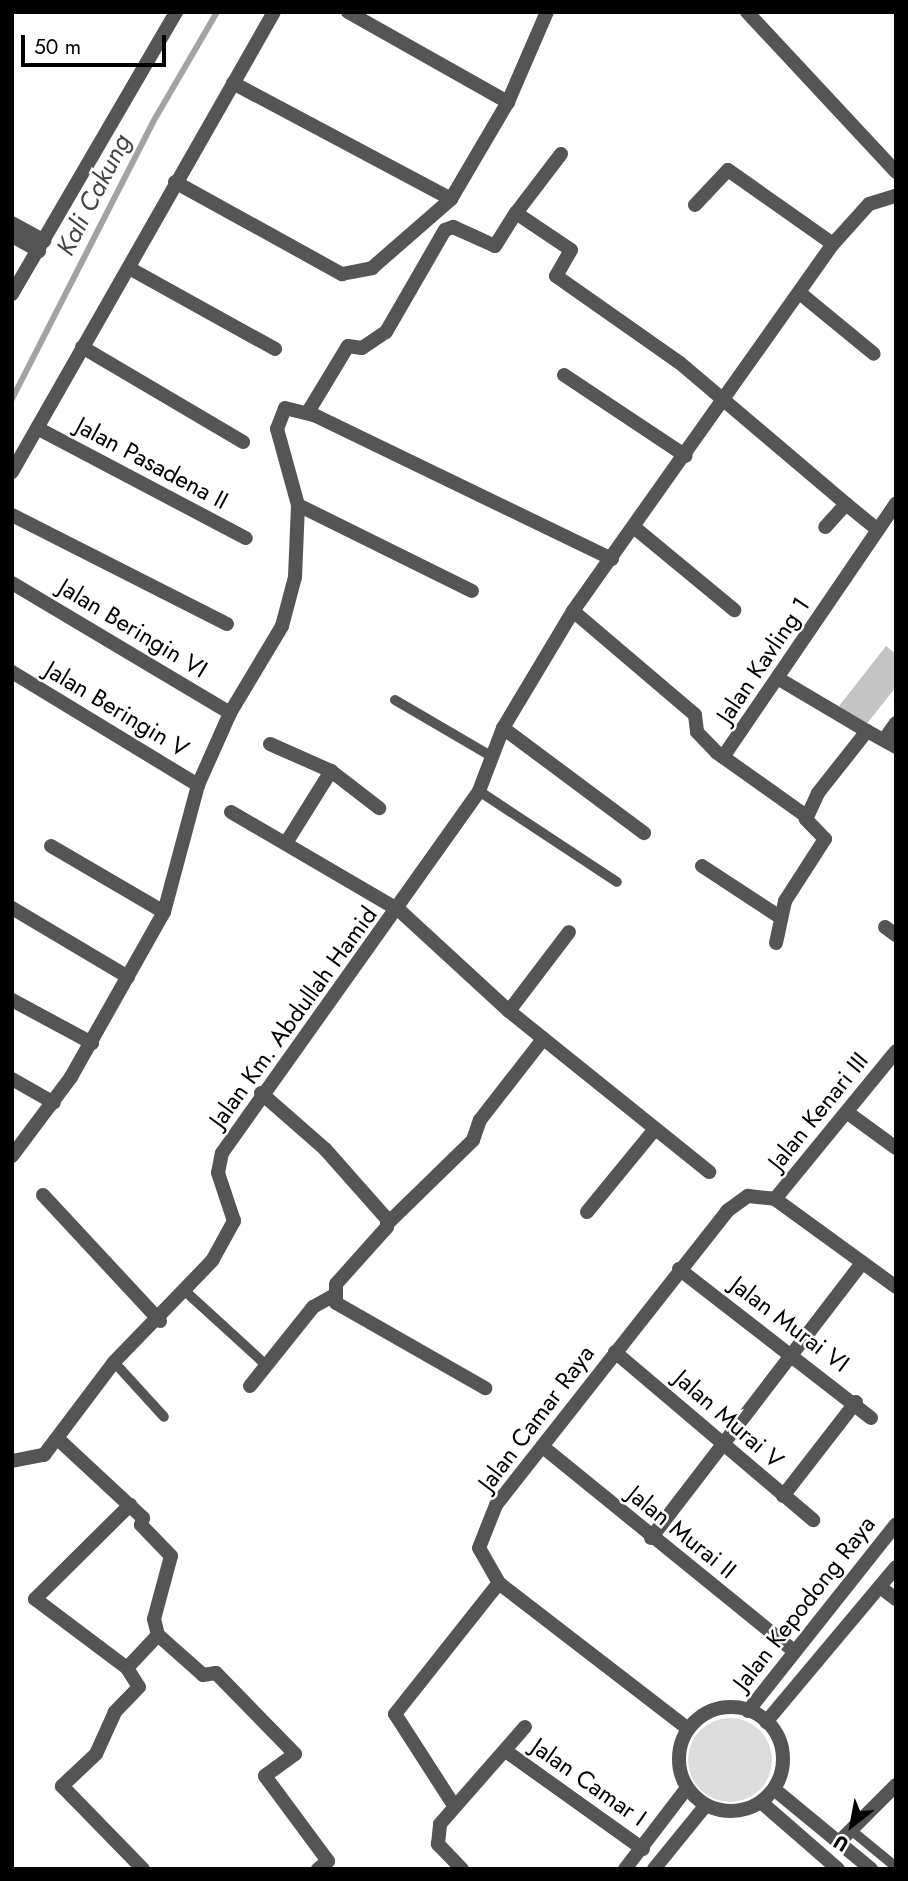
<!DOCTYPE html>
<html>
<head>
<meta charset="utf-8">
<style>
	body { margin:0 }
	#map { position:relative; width:908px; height:1881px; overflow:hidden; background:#fff; font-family:Jost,sans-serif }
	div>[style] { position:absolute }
	.green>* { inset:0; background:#dcdcdc }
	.round { border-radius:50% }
	.stream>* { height:6px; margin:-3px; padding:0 3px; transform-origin:3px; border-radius:3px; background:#a3a3a3 }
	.building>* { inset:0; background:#c4c4c4 }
	.service>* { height:10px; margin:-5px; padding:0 5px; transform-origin:5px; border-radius:5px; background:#555 }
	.minor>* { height:14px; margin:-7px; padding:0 7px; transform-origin:7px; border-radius:7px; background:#555 }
	.minor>.ring { margin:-7px; padding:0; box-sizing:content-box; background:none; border:14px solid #555; border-radius:50% }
	span { translate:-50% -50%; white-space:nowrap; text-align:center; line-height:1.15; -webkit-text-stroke:5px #fff; paint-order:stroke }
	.street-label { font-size:24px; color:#000 }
	.water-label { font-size:26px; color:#444; font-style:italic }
	.frame { position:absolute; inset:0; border:14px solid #000; pointer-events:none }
	.north { position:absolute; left:817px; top:1790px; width:70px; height:70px; -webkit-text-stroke:5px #fff; paint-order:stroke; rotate:211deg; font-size:19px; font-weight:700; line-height:28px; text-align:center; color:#000 }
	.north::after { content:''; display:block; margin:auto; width:24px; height:32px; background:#000; clip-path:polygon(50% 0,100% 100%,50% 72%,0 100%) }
	.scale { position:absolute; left:21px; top:35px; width:145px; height:32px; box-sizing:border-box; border:4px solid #000; border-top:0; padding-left:9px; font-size:21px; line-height:24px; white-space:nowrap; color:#000; -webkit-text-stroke:5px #fff; paint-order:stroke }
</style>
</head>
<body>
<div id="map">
	<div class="green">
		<div class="round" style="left:688px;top:1718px;width:84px;height:84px"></div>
	</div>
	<div class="stream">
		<div style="left:12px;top:399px;width:311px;rotate:-63deg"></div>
		<div style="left:153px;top:122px;width:127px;rotate:-59.8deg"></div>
	</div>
	<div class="building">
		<div style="clip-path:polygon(886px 646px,896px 654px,896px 687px,865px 726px,839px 706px)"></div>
	</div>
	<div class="service">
		<div style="left:395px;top:700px;width:111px;rotate:30.3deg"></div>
		<div style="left:479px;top:791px;width:165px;rotate:33.4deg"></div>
		<div style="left:185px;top:1291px;width:108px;rotate:42.4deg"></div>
		<div style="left:114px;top:1362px;width:74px;rotate:47.7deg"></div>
		<div style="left:851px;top:1830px;width:58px;rotate:39.4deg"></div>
	</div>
	<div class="minor">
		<div style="left:348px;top:12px;width:184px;rotate:29.4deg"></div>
		<div style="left:747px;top:12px;width:219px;rotate:47deg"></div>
		<div style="left:233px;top:83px;width:247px;rotate:28deg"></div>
		<div style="left:561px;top:154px;width:74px;rotate:127.3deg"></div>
		<div style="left:516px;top:213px;width:66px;rotate:33.9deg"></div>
		<div style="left:571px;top:250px;width:30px;rotate:120deg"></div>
		<div style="left:556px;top:276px;width:151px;rotate:35.1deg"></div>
		<div style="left:680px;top:363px;width:218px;rotate:40.3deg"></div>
		<div style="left:846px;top:504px;width:31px;rotate:132deg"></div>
		<div style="left:175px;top:182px;width:191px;rotate:28.9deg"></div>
		<div style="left:342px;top:274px;width:31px;rotate:-11deg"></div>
		<div style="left:372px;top:268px;width:105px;rotate:-41.1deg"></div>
		<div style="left:451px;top:199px;width:113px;rotate:-59.6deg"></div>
		<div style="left:508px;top:102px;width:98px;rotate:-66.6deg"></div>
		<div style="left:695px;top:205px;width:48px;rotate:-46.7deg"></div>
		<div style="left:728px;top:170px;width:128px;rotate:35.2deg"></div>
		<div style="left:12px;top:223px;width:37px;rotate:29deg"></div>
		<div style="left:12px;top:236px;width:31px;rotate:29deg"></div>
		<div style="left:129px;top:268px;width:167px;rotate:29deg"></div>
		<div style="left:12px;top:294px;width:326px;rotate:-59.8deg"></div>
		<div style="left:801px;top:294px;width:94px;rotate:39.4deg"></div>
		<div style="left:82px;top:347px;width:187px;rotate:30.5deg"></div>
		<div style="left:564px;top:375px;width:146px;rotate:33.6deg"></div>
		<div style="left:308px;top:412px;width:77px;rotate:-58.8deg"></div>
		<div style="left:348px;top:346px;width:14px;rotate:8deg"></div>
		<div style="left:362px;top:348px;width:29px;rotate:-34deg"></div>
		<div style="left:386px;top:332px;width:118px;rotate:-60deg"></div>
		<div style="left:445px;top:230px;width:9px;rotate:-21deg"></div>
		<div style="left:453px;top:227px;width:46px;rotate:24.3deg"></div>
		<div style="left:495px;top:246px;width:39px;rotate:-58deg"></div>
		<div style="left:37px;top:428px;width:236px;rotate:27.8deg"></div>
		<div style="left:12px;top:472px;width:529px;rotate:-60.34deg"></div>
		<div style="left:846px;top:504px;width:41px;rotate:39.1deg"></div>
		<div style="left:298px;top:505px;width:194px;rotate:26.3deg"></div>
		<div style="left:12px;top:515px;width:241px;rotate:26.9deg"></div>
		<div style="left:635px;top:528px;width:129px;rotate:39.6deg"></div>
		<div style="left:12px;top:583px;width:254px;rotate:30.8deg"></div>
		<div style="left:573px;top:611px;width:160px;rotate:40.4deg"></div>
		<div style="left:695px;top:715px;width:17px;rotate:83deg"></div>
		<div style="left:697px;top:732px;width:28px;rotate:46deg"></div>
		<div style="left:716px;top:752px;width:110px;rotate:35.4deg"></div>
		<div style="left:12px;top:672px;width:218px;rotate:31.3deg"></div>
		<div style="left:779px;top:679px;width:102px;rotate:30.6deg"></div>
		<div style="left:503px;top:728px;width:176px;rotate:36.7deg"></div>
		<div style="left:884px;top:740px;width:21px;rotate:-55deg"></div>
		<div style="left:270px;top:744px;width:67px;rotate:23.9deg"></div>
		<div style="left:331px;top:771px;width:61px;rotate:37.6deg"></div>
		<div style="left:723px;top:757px;width:307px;rotate:-55.7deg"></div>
		<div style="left:231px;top:812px;width:194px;rotate:30.3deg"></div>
		<div style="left:399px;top:910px;width:149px;rotate:42.6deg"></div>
		<div style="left:509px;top:1011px;width:257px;rotate:38.8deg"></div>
		<div style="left:286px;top:843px;width:85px;rotate:-58deg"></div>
		<div style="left:51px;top:846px;width:131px;rotate:30.3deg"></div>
		<div style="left:702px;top:866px;width:91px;rotate:33.3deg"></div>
		<div style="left:12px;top:908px;width:135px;rotate:30.7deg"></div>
		<div style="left:885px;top:927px;width:14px;rotate:36deg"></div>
		<div style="left:776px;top:943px;width:43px;rotate:-77.9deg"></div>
		<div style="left:785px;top:901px;width:74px;rotate:-57.2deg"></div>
		<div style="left:825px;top:839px;width:28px;rotate:-134deg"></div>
		<div style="left:806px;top:819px;width:29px;rotate:-65deg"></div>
		<div style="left:818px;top:793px;width:79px;rotate:-51.7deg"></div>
		<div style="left:867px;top:731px;width:33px;rotate:29deg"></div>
		<div style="left:12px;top:1000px;width:91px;rotate:28.3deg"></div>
		<div style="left:509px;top:1011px;width:99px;rotate:-52.8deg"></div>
		<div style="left:12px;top:1079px;width:48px;rotate:29.7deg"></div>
		<div style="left:261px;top:1093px;width:85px;rotate:41.2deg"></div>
		<div style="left:325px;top:1149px;width:94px;rotate:48.5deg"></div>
		<div style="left:387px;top:1219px;width:8px;rotate:90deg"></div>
		<div style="left:387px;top:1227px;width:76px;rotate:131.8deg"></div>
		<div style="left:336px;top:1284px;width:19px;rotate:90deg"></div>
		<div style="left:336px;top:1303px;width:172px;rotate:29.7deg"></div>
		<div style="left:848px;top:1113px;width:59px;rotate:36.1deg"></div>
		<div style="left:12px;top:1156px;width:99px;rotate:-53.2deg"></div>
		<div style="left:71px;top:1077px;width:189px;rotate:-60.6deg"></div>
		<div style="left:164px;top:912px;width:131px;rotate:-75deg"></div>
		<div style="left:198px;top:785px;width:79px;rotate:-66deg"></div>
		<div style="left:230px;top:713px;width:101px;rotate:-59.1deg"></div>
		<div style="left:282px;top:626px;width:51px;rotate:-75.1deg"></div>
		<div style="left:295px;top:577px;width:72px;rotate:-87.6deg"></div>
		<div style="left:298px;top:505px;width:79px;rotate:-105.4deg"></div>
		<div style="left:277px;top:429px;width:22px;rotate:-69deg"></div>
		<div style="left:285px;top:408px;width:30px;rotate:14deg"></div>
		<div style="left:314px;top:415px;width:331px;rotate:25.8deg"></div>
		<div style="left:43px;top:1195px;width:172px;rotate:47.1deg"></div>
		<div style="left:775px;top:1199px;width:191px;rotate:-50.7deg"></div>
		<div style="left:775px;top:1199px;width:150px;rotate:36deg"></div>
		<div style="left:587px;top:1212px;width:107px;rotate:-50.7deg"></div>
		<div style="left:388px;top:1223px;width:119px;rotate:-44.3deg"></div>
		<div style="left:473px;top:1140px;width:21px;rotate:-71deg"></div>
		<div style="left:480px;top:1120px;width:103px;rotate:-52.1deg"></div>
		<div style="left:679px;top:1269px;width:243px;rotate:37.8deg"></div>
		<div style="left:615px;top:1352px;width:260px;rotate:40.3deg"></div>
		<div style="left:250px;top:1386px;width:101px;rotate:-51.4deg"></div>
		<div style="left:313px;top:1307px;width:23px;rotate:-29deg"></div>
		<div style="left:58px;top:1439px;width:116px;rotate:42.9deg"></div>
		<div style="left:143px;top:1518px;width:7px;rotate:106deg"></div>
		<div style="left:141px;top:1525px;width:43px;rotate:45.9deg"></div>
		<div style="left:171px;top:1556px;width:65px;rotate:105.1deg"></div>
		<div style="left:154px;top:1619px;width:16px;rotate:76deg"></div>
		<div style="left:158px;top:1635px;width:45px;rotate:133.2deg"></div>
		<div style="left:127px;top:1668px;width:22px;rotate:58deg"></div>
		<div style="left:139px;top:1687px;width:35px;rotate:134deg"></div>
		<div style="left:115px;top:1712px;width:46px;rotate:114.3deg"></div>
		<div style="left:96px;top:1754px;width:47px;rotate:136.7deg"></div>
		<div style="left:62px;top:1786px;width:116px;rotate:45.7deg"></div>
		<div style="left:543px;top:1447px;width:323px;rotate:39.1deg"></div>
		<div style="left:12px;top:1461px;width:33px;rotate:-11deg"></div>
		<div style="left:44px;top:1455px;width:116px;rotate:-53deg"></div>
		<div style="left:114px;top:1362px;width:141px;rotate:-45.9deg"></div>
		<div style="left:212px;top:1261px;width:46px;rotate:-61.2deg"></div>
		<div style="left:234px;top:1221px;width:51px;rotate:-108.4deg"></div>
		<div style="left:218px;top:1173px;width:20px;rotate:-79deg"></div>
		<div style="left:222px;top:1153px;width:444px;rotate:-54.6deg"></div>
		<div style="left:479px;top:791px;width:67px;rotate:-69.1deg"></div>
		<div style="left:503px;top:728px;width:136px;rotate:-59.1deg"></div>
		<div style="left:573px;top:611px;width:450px;rotate:-54.7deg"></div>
		<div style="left:833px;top:244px;width:54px;rotate:-48deg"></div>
		<div style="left:869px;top:204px;width:28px;rotate:-17deg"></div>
		<div style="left:783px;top:1496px;width:119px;rotate:-52.2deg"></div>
		<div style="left:651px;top:1538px;width:347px;rotate:-52.5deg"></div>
		<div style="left:880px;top:1587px;width:20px;rotate:37deg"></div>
		<div style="left:158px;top:1635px;width:60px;rotate:41.6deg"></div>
		<div style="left:203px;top:1675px;width:13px;rotate:-9deg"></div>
		<div style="left:216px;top:1673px;width:113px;rotate:45.7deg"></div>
		<div style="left:295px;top:1754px;width:37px;rotate:144deg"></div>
		<div style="left:265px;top:1776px;width:106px;rotate:53.5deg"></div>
		<div style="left:328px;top:1861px;width:13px;rotate:141deg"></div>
		<div style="left:127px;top:1668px;width:115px;rotate:-143.1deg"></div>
		<div style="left:35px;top:1599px;width:134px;rotate:-44.7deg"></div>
		<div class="ring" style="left:679px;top:1707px;width:90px;height:90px"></div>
		<div style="left:748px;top:1711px;width:238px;rotate:-51.6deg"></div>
		<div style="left:766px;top:1722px;width:202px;rotate:-50deg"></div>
		<div style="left:687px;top:1728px;width:237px;rotate:-142.4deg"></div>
		<div style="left:499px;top:1583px;width:40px;rotate:-119.7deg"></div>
		<div style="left:479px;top:1548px;width:46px;rotate:-68.4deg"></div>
		<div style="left:496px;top:1505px;width:374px;rotate:-51.8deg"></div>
		<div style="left:727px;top:1211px;width:26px;rotate:-36deg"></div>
		<div style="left:748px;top:1196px;width:27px;rotate:6deg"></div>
		<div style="left:507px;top:1752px;width:167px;rotate:35.5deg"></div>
		<div style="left:774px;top:1789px;width:126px;rotate:39.5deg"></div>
		<div style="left:761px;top:1802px;width:102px;rotate:41deg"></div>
		<div style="left:453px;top:1804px;width:107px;rotate:-122.8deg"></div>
		<div style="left:395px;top:1714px;width:167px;rotate:-51.6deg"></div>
		<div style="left:838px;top:1843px;width:82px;rotate:-45deg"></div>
		<div style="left:462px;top:1869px;width:35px;rotate:-134deg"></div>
		<div style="left:438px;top:1844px;width:20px;rotate:-84deg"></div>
		<div style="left:440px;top:1824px;width:129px;rotate:-48.8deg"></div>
		<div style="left:625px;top:1869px;width:102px;rotate:-52.6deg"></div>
		<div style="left:654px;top:1869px;width:82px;rotate:-50.9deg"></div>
	</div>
	<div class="street-label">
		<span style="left:152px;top:463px;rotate:28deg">Jalan Pasadena II</span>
		<span style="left:133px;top:628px;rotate:31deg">Jalan Beringin VI</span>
		<span style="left:763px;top:660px;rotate:-56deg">Jalan Kavling 1</span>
		<span style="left:117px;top:709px;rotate:31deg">Jalan Beringin V</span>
		<span style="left:293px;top:1017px;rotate:-54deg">Jalan Km. Abdullah Hamid</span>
		<span style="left:818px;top:1111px;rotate:-51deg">Jalan Kenari III</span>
		<span style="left:790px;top:1324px;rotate:37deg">Jalan Murai VI</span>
		<span style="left:536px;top:1418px;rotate:-53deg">Jalan Camar Raya</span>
		<span style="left:729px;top:1419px;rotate:41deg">Jalan Murai V</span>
		<span style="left:682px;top:1532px;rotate:39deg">Jalan Murai II</span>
		<span style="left:804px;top:1603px;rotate:-52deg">Jalan Kepodong Raya</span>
		<span style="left:589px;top:1782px;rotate:35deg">Jalan Camar I</span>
	</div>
	<div class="water-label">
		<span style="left:94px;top:195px;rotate:-63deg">Kali Cakung</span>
	</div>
	<div class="frame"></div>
	<div class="north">U</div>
	<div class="scale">50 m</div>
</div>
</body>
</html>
